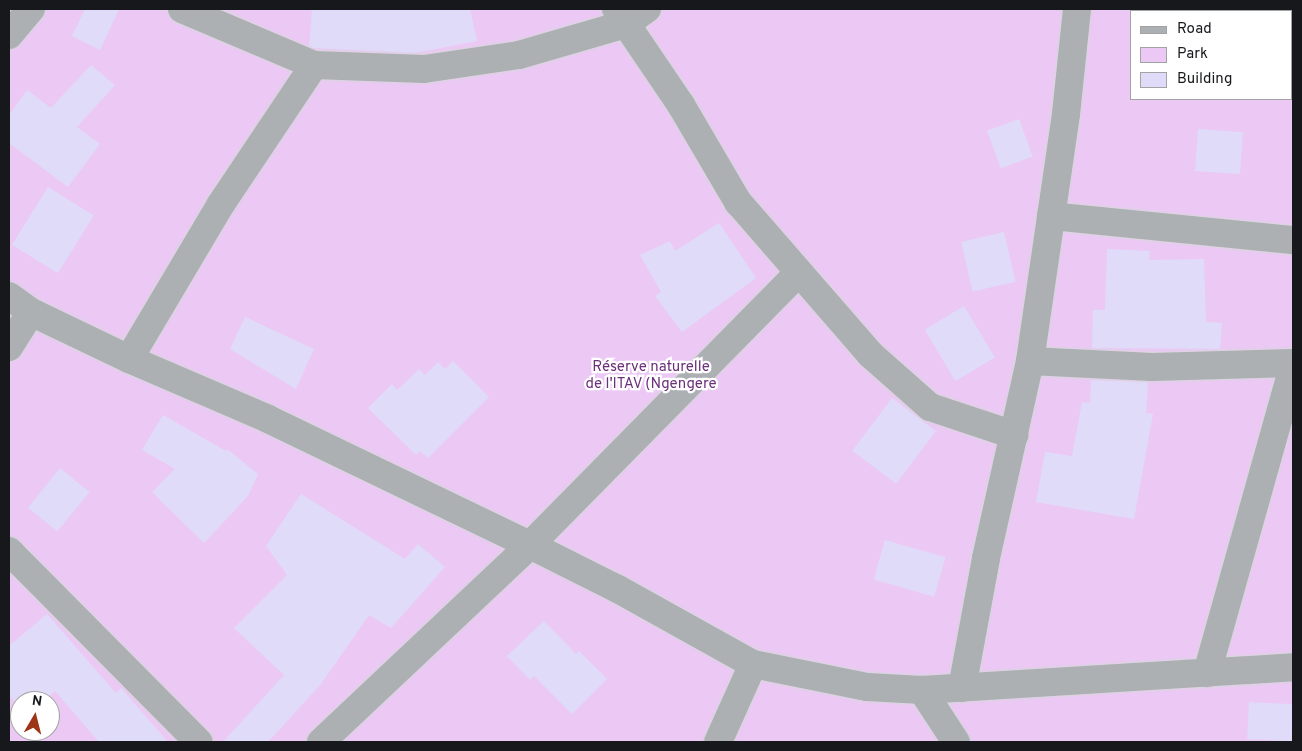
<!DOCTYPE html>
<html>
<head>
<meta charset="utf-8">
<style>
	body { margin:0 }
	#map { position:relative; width:1302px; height:751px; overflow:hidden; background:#fafbff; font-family:Overpass,sans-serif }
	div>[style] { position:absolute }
	.green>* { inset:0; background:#ebc9f4 }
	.building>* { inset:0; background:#e0dbf8; transform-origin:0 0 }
	.roads { filter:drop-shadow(0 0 1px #d6d7db) drop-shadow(0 0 1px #d6d7db) }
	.street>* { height:28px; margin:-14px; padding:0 14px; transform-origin:14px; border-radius:14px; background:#acb0b2 }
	span { translate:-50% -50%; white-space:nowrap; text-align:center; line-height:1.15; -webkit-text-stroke:4.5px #fff; paint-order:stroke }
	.park-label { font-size:15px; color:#6b317a }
	.frame { position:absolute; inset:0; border:10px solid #17181b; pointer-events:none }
	.legend { position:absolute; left:1130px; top:10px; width:162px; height:90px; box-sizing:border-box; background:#fff; border:1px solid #a2a3a4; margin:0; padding:6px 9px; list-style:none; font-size:15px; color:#17181b }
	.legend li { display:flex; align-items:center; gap:10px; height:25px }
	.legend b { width:25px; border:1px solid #a2a3a4 }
	.north { position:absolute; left:10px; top:691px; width:50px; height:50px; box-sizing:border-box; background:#fff; border:1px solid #a2a3a4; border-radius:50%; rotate:8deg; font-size:14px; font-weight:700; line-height:20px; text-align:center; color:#17181b }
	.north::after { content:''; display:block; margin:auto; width:18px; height:22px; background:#9d3517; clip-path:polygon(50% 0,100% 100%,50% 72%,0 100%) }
</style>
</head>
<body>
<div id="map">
	<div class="green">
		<div style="clip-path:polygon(evenodd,9px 9px,1293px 9px,1293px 742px,9px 742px,9px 9px,1131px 11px,1291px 11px,1291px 99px,1131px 99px,1131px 11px,9px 9px,20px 701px,50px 701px,50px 731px,20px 731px,20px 701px)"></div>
	</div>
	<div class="building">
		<div style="clip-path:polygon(85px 9px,119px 9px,100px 50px,72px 36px)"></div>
		<div style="clip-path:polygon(312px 9px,470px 9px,477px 41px,415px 53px,313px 48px,309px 46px)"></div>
		<div style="clip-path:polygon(91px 65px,115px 85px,77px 127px,100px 144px,68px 187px,9px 143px,9px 115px,27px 90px,51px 108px)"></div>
		<div style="left:1019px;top:119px;width:40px;height:34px;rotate:70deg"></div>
		<div style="left:1198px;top:129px;width:45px;height:42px;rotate:4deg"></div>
		<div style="left:48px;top:187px;width:54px;height:68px;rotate:32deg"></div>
		<div style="clip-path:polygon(719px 223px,756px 278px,682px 332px,655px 296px,661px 292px,640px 255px,670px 241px,675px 251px)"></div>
		<div style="left:1004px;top:232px;width:51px;height:44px;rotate:77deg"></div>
		<div style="clip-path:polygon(1107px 249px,1150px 251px,1149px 260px,1204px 259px,1206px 322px,1222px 323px,1220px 349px,1092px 348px,1093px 310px,1105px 310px)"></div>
		<div style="left:964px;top:306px;width:60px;height:46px;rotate:59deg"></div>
		<div style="clip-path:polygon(245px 317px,314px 349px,296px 389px,230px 349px)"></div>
		<div style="clip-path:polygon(453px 361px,489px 397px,428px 458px,420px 451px,416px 455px,368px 408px,392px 384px,397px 390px,419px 369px,425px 375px,438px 362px,445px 369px)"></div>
		<div style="clip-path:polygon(1091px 380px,1148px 382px,1146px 413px,1153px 414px,1134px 519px,1036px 502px,1045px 452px,1072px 456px,1082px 402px,1090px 403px)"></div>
		<div style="left:892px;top:398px;width:55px;height:66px;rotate:37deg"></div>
		<div style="clip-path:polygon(163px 415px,226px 451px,227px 449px,258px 474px,248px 496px,204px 543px,152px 492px,175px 469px,142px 450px)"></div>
		<div style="left:60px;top:468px;width:38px;height:51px;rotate:39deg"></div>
		<div style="clip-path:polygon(301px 494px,405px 559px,418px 544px,445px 567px,391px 628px,369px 615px,321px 684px,268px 742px,223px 742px,284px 675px,234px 628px,287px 575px,266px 546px)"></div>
		<div style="left:885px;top:540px;width:63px;height:41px;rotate:16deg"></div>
		<div style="clip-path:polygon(47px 614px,116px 693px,121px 688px,168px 742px,99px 742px,55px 691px,43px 701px,20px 701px,20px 706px,9px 696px,9px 646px)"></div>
		<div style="clip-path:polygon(544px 621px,576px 654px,579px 651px,607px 679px,572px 714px,534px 676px,530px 680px,507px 656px)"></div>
		<div style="left:1249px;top:702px;width:44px;height:37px;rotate:3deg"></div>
	</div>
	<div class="roads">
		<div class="street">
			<div style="left:182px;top:9px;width:143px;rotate:23deg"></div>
			<div style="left:314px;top:65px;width:110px;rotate:2.1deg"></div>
			<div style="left:424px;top:69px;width:96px;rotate:-8.4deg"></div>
			<div style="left:519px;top:55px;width:111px;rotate:-16.2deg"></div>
			<div style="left:626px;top:24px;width:26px;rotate:-36deg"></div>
			<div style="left:616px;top:9px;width:116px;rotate:55.9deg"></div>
			<div style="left:681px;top:105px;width:113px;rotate:59.6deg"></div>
			<div style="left:738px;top:202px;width:201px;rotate:49deg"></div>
			<div style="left:870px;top:354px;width:80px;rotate:41.5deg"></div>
			<div style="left:930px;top:407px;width:89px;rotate:18.4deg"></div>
			<div style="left:9px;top:35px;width:34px;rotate:-50deg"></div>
			<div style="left:1051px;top:216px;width:243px;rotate:5.7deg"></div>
			<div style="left:9px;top:296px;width:27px;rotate:36deg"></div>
			<div style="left:31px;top:312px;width:109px;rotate:25.6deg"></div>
			<div style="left:129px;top:359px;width:151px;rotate:23.3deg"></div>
			<div style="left:268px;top:419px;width:291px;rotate:25.7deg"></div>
			<div style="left:530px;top:545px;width:98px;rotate:26.6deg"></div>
			<div style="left:618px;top:589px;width:154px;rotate:29.1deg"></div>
			<div style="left:753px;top:664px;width:116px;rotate:11.4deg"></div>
			<div style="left:867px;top:687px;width:55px;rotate:3.1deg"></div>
			<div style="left:922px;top:690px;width:372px;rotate:-3.5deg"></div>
			<div style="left:9px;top:347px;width:41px;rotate:-57.8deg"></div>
			<div style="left:129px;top:359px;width:180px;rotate:-59.3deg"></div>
			<div style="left:221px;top:204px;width:167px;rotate:-56.2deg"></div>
			<div style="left:1030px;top:361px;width:122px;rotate:2.8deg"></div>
			<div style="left:1152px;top:367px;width:141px;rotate:-1.6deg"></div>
			<div style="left:9px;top:551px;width:269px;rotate:45.2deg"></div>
			<div style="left:1207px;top:673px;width:318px;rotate:-74.3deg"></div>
			<div style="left:962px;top:688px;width:132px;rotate:-79.5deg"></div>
			<div style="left:986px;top:558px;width:202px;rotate:-77.4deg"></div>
			<div style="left:1030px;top:361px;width:250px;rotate:-81.7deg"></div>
			<div style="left:1066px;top:114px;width:106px;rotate:-84deg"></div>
			<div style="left:922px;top:690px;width:62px;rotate:56.8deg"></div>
			<div style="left:321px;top:742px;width:287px;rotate:-43.3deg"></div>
			<div style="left:530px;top:545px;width:380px;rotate:-45.4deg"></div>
			<div style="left:718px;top:742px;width:85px;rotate:-65.8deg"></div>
		</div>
	</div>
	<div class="park-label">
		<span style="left:651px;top:376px">Réserve naturelle<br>de l'ITAV (Ngengere</span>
	</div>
	<div class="frame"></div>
	<ul class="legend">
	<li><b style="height:6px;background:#acb0b2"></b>Road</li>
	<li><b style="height:14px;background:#ebc9f4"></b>Park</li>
	<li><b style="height:14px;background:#e0dbf8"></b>Building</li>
	</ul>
	<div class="north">N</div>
</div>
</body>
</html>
